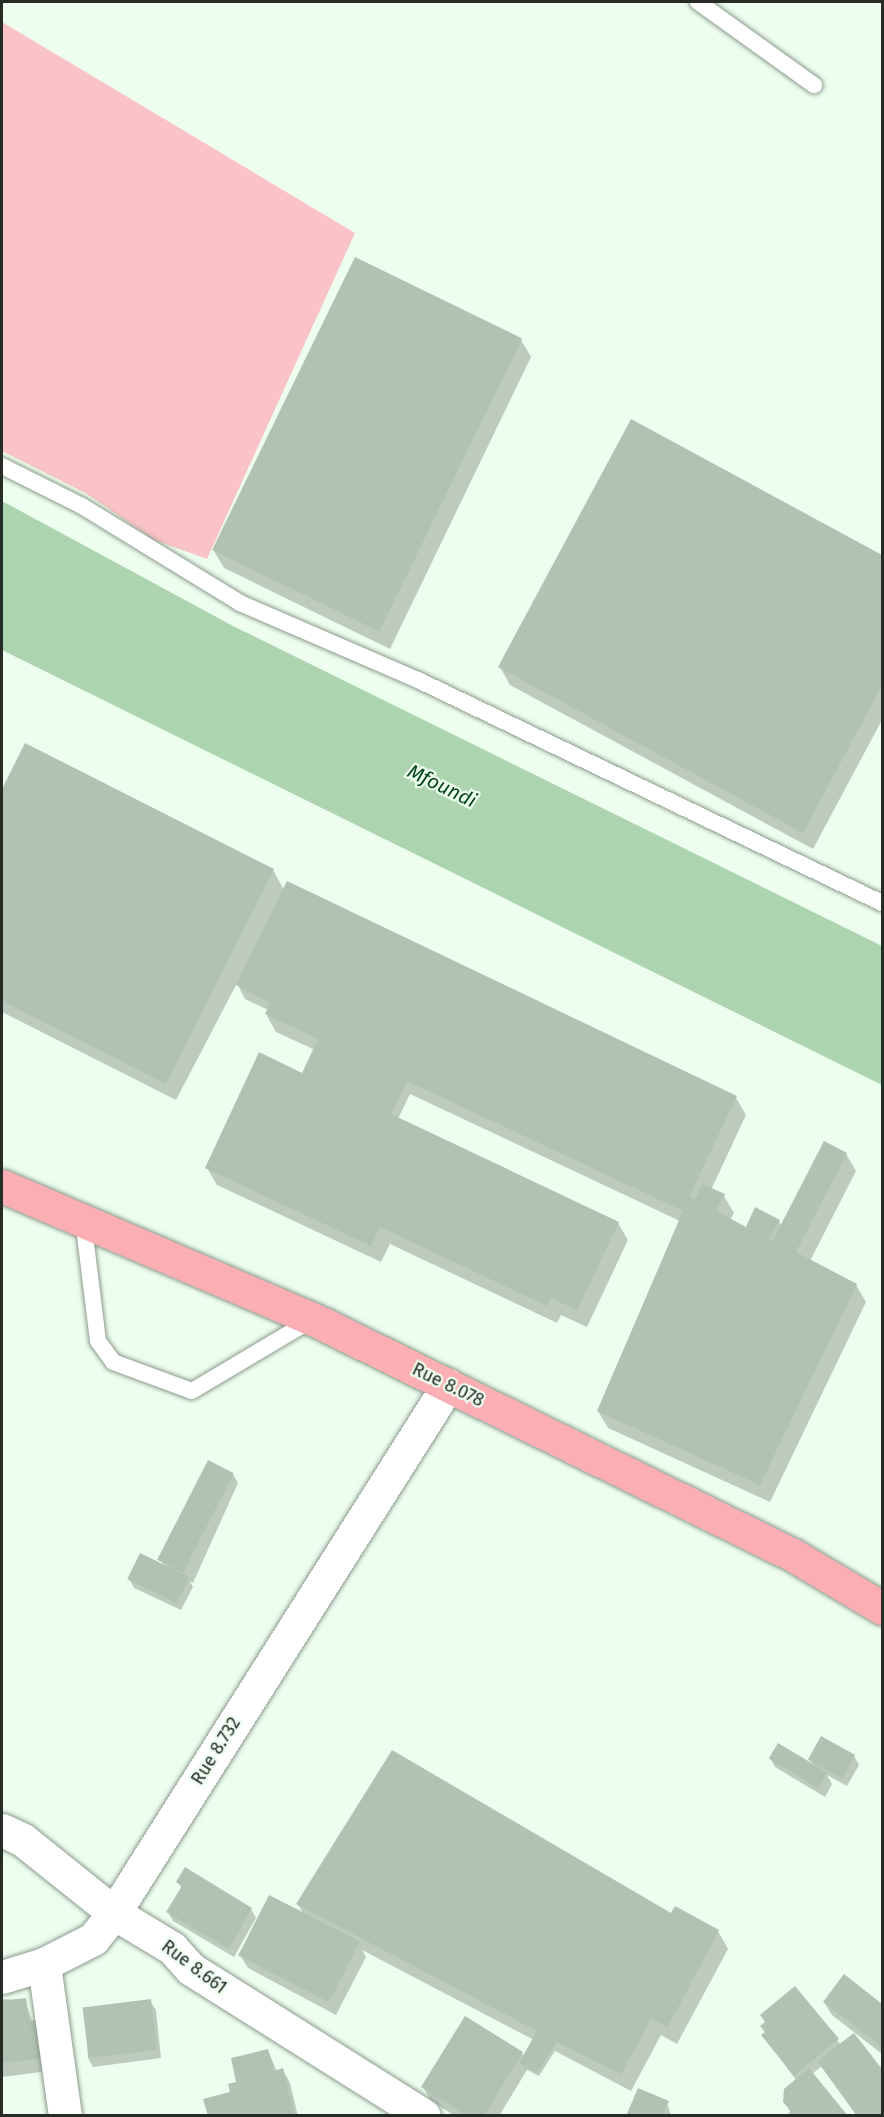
<!DOCTYPE html>
<html>
<head>
<meta charset="utf-8">
<style>
	body { margin:0 }
	#map { position:relative; width:884px; height:2117px; overflow:hidden; background:#edfeef; font-family:"Fira Sans",sans-serif }
	div>[style] { position:absolute }
	.green>* { inset:0; background:#fac3c5 }
	.water>* { inset:0; background:#abd4af }
	.shadow>* { inset:0; background:#0003 }
	.building>* { inset:0; background:#b1c1b2; transform-origin:0 0 }
	.roads { filter:drop-shadow(0 0 2px #8b9a8c) drop-shadow(0 0 2px #8b9a8c) }
	.lane>* { height:16px; margin:-8px; padding:0 8px; transform-origin:8px; border-radius:8px; background:#fff }
	.street>* { height:33px; margin:-16.5px; padding:0 16.5px; transform-origin:16.5px; border-radius:16.5px; background:#fff }
	.highway>* { height:33px; margin:-16.5px; padding:0 16.5px; transform-origin:16.5px; border-radius:16.5px; background:#fbafb4 }
	span { translate:-50% -50%; white-space:nowrap; text-align:center; line-height:1.15; -webkit-text-stroke:4.5px #edfeef; paint-order:stroke }
	.street-label { font-size:18px; color:#252b25 }
	.water-label { font-size:20px; color:#044518; font-style:italic }
	.frame { position:absolute; inset:0; border:3px solid #252b25; pointer-events:none }
</style>
</head>
<body>
<div id="map">
	<div class="green">
		<div style="clip-path:polygon(2px 22px,355px 233px,207px 559px,154px 540px,87px 494px,2px 451px)"></div>
	</div>
	<div class="water">
		<div style="clip-path:polygon(2px 501px,233px 626px,882px 946px,882px 1085px,2px 650px)"></div>
	</div>
	<div class="shadow">
		<div style="clip-path:polygon(521px 340px,531px 357px,390px 649px,224px 568px,214px 551px)"></div>
		<div style="clip-path:polygon(632px 421px,882px 556px,882px 720px,813px 849px,510px 685px,500px 667px)"></div>
		<div style="clip-path:polygon(25px 745px,273px 870px,284px 890px,736px 1098px,746px 1115px,711px 1190px,724px 1196px,734px 1213px,730px 1220px,747px 1229px,779px 1221px,782px 1227px,846px 1154px,856px 1171px,810px 1261px,856px 1285px,866px 1302px,770px 1502px,608px 1428px,598px 1411px,680px 1221px,410px 1094px,398px 1119px,618px 1223px,628px 1240px,587px 1327px,561px 1315px,557px 1323px,390px 1244px,381px 1262px,217px 1185px,207px 1168px,306px 1077px,315px 1050px,276px 1032px,266px 1014px,268px 1010px,245px 999px,238px 985px,269px 922px,176px 1100px,2px 1012px,2px 793px)"></div>
		<div style="clip-path:polygon(233px 1474px,238px 1483px,193px 1583px,190px 1581px,193px 1587px,181px 1610px,134px 1588px,129px 1579px,165px 1567px,161px 1561px)"></div>
		<div style="clip-path:polygon(854px 1756px,859px 1765px,847px 1786px,827px 1775px,832px 1784px,825px 1797px,775px 1767px,770px 1758px,815px 1767px,810px 1760px)"></div>
		<div style="clip-path:polygon(178px 1882px,251px 1909px,256px 1918px,234px 1957px,173px 1921px,168px 1912px,182px 1889px)"></div>
		<div style="clip-path:polygon(298px 1904px,671px 1916px,718px 1931px,728px 1949px,677px 2044px,661px 2035px,631px 2091px,555px 2051px,539px 2076px,527px 2070px,499px 2116px,455px 2116px,431px 2101px,423px 2087px,522px 2053px,524px 2058px,534px 2040px,362px 1950px,366px 1957px,336px 2015px,248px 1968px,240px 1955px,304px 1915px)"></div>
		<div style="clip-path:polygon(844px 1976px,882px 2006px,882px 2054px,832px 2015px,824px 2002px)"></div>
		<div style="clip-path:polygon(795px 1988px,841px 2045px,854px 2035px,882px 2071px,882px 2116px,859px 2116px,822px 2066px,812px 2074px,791px 2113px,785px 2102px,796px 2080px,763px 2035px)"></div>
		<div style="clip-path:polygon(2px 1999px,25px 2000px,49px 2071px,2px 2077px)"></div>
		<div style="clip-path:polygon(150px 2001px,156px 2010px,161px 2058px,93px 2067px,88px 2058px,85px 2009px)"></div>
		<div style="clip-path:polygon(268px 2050px,277px 2072px,283px 2070px,290px 2083px,298px 2116px,209px 2116px)"></div>
		<div style="clip-path:polygon(667px 2102px,671px 2116px,628px 2116px)"></div>
	</div>
	<div class="building">
		<div style="left:355px;top:257px;width:186px;height:326px;rotate:26deg"></div>
		<div style="clip-path:polygon(631px 419px,882px 555px,882px 685px,803px 833px,498px 667px)"></div>
		<div style="clip-path:polygon(25px 743px,274px 869px,166px 1084px,2px 1001px,2px 789px)"></div>
		<div style="clip-path:polygon(287px 881px,737px 1096px,689px 1197px,695px 1200px,702px 1184px,725px 1194px,716px 1211px,746px 1227px,755px 1207px,780px 1220px,770px 1239px,773px 1240px,824px 1141px,847px 1153px,796px 1252px,857px 1284px,760px 1485px,597px 1411px,683px 1211px,407px 1081px,391px 1114px,619px 1222px,577px 1310px,551px 1298px,547px 1306px,380px 1227px,371px 1246px,205px 1168px,259px 1052px,302px 1073px,318px 1039px,265px 1014px,270px 1003px,236px 985px)"></div>
		<div style="left:208px;top:1460px;width:29px;height:112px;rotate:27deg"></div>
		<div style="left:140px;top:1553px;width:55px;height:29px;rotate:26deg"></div>
		<div style="left:821px;top:1736px;width:39px;height:27px;rotate:29deg"></div>
		<div style="left:778px;top:1743px;width:58px;height:18px;rotate:31deg"></div>
		<div style="clip-path:polygon(392px 1750px,671px 1913px,675px 1906px,719px 1930px,668px 2027px,651px 2019px,621px 2074px,557px 2042px,537px 2073px,519px 2063px,537px 2031px,296px 1904px)"></div>
		<div style="clip-path:polygon(185px 1867px,252px 1908px,229px 1949px,166px 1912px,182px 1886px,176px 1882px)"></div>
		<div style="left:269px;top:1895px;width:102px;height:68px;rotate:27deg"></div>
		<div style="clip-path:polygon(844px 1974px,882px 2004px,882px 2047px,823px 2002px)"></div>
		<div style="clip-path:polygon(795px 1986px,839px 2039px,794px 2076px,761px 2035px,765px 2032px,760px 2026px,765px 2022px,760px 2015px)"></div>
		<div style="clip-path:polygon(26px 1998px,29px 2021px,35px 2020px,43px 2058px,2px 2063px,2px 2001px)"></div>
		<div style="left:151px;top:1999px;width:51px;height:69px;rotate:83deg"></div>
		<div style="clip-path:polygon(465px 2016px,523px 2052px,484px 2116px,467px 2116px,421px 2087px)"></div>
		<div style="clip-path:polygon(854px 2033px,882px 2069px,882px 2116px,857px 2116px,817px 2061px)"></div>
		<div style="clip-path:polygon(268px 2049px,274px 2071px,283px 2068px,295px 2116px,208px 2116px,203px 2099px,230px 2092px,228px 2084px,236px 2082px,231px 2058px)"></div>
		<div style="clip-path:polygon(809px 2068px,848px 2116px,786px 2116px,791px 2111px,783px 2102px,784px 2089px)"></div>
		<div style="clip-path:polygon(638px 2088px,669px 2101px,662px 2116px,626px 2116px)"></div>
	</div>
	<div class="roads">
		<div class="lane">
			<div style="left:698px;top:2px;width:143px;rotate:35.6deg"></div>
			<div style="left:2px;top:466px;width:89px;rotate:26.6deg"></div>
			<div style="left:82px;top:506px;width:185px;rotate:31.5deg"></div>
			<div style="left:240px;top:603px;width:194px;rotate:23.4deg"></div>
			<div style="left:418px;top:680px;width:515px;rotate:25.67deg"></div>
			<div style="left:83px;top:1219px;width:123px;rotate:83deg"></div>
			<div style="left:98px;top:1341px;width:26px;rotate:54deg"></div>
			<div style="left:113px;top:1362px;width:84px;rotate:20.2deg"></div>
			<div style="left:192px;top:1391px;width:141px;rotate:-30.8deg"></div>
		</div>
		<div class="street">
			<div style="left:2px;top:1830px;width:23px;rotate:25deg"></div>
			<div style="left:23px;top:1840px;width:117px;rotate:38.7deg"></div>
			<div style="left:114px;top:1913px;width:68px;rotate:31.1deg"></div>
			<div style="left:172px;top:1948px;width:28px;rotate:48deg"></div>
			<div style="left:191px;top:1969px;width:275px;rotate:32.2deg"></div>
			<div style="left:2px;top:1977px;width:44px;rotate:-17.2deg"></div>
			<div style="left:65px;top:2116px;width:153px;rotate:-97.9deg"></div>
			<div style="left:44px;top:1964px;width:55px;rotate:-27deg"></div>
			<div style="left:93px;top:1939px;width:33px;rotate:-51deg"></div>
			<div style="left:114px;top:1913px;width:625px;rotate:-57.68deg"></div>
		</div>
		<div class="highway">
			<div style="left:2px;top:1186px;width:338px;rotate:23.2deg"></div>
			<div style="left:313px;top:1319px;width:535px;rotate:26.18deg"></div>
			<div style="left:793px;top:1555px;width:104px;rotate:30.8deg"></div>
		</div>
	</div>
	<div class="street-label">
		<span style="left:448px;top:1385px;rotate:26deg">Rue 8.078</span>
		<span style="left:216px;top:1751px;rotate:-58deg">Rue 8.732</span>
		<span style="left:194px;top:1967px;rotate:37deg">Rue 8.661</span>
	</div>
	<div class="water-label">
		<span style="left:442px;top:786px;rotate:26deg">Mfoundi</span>
	</div>
	<div class="frame"></div>
</div>
</body>
</html>
